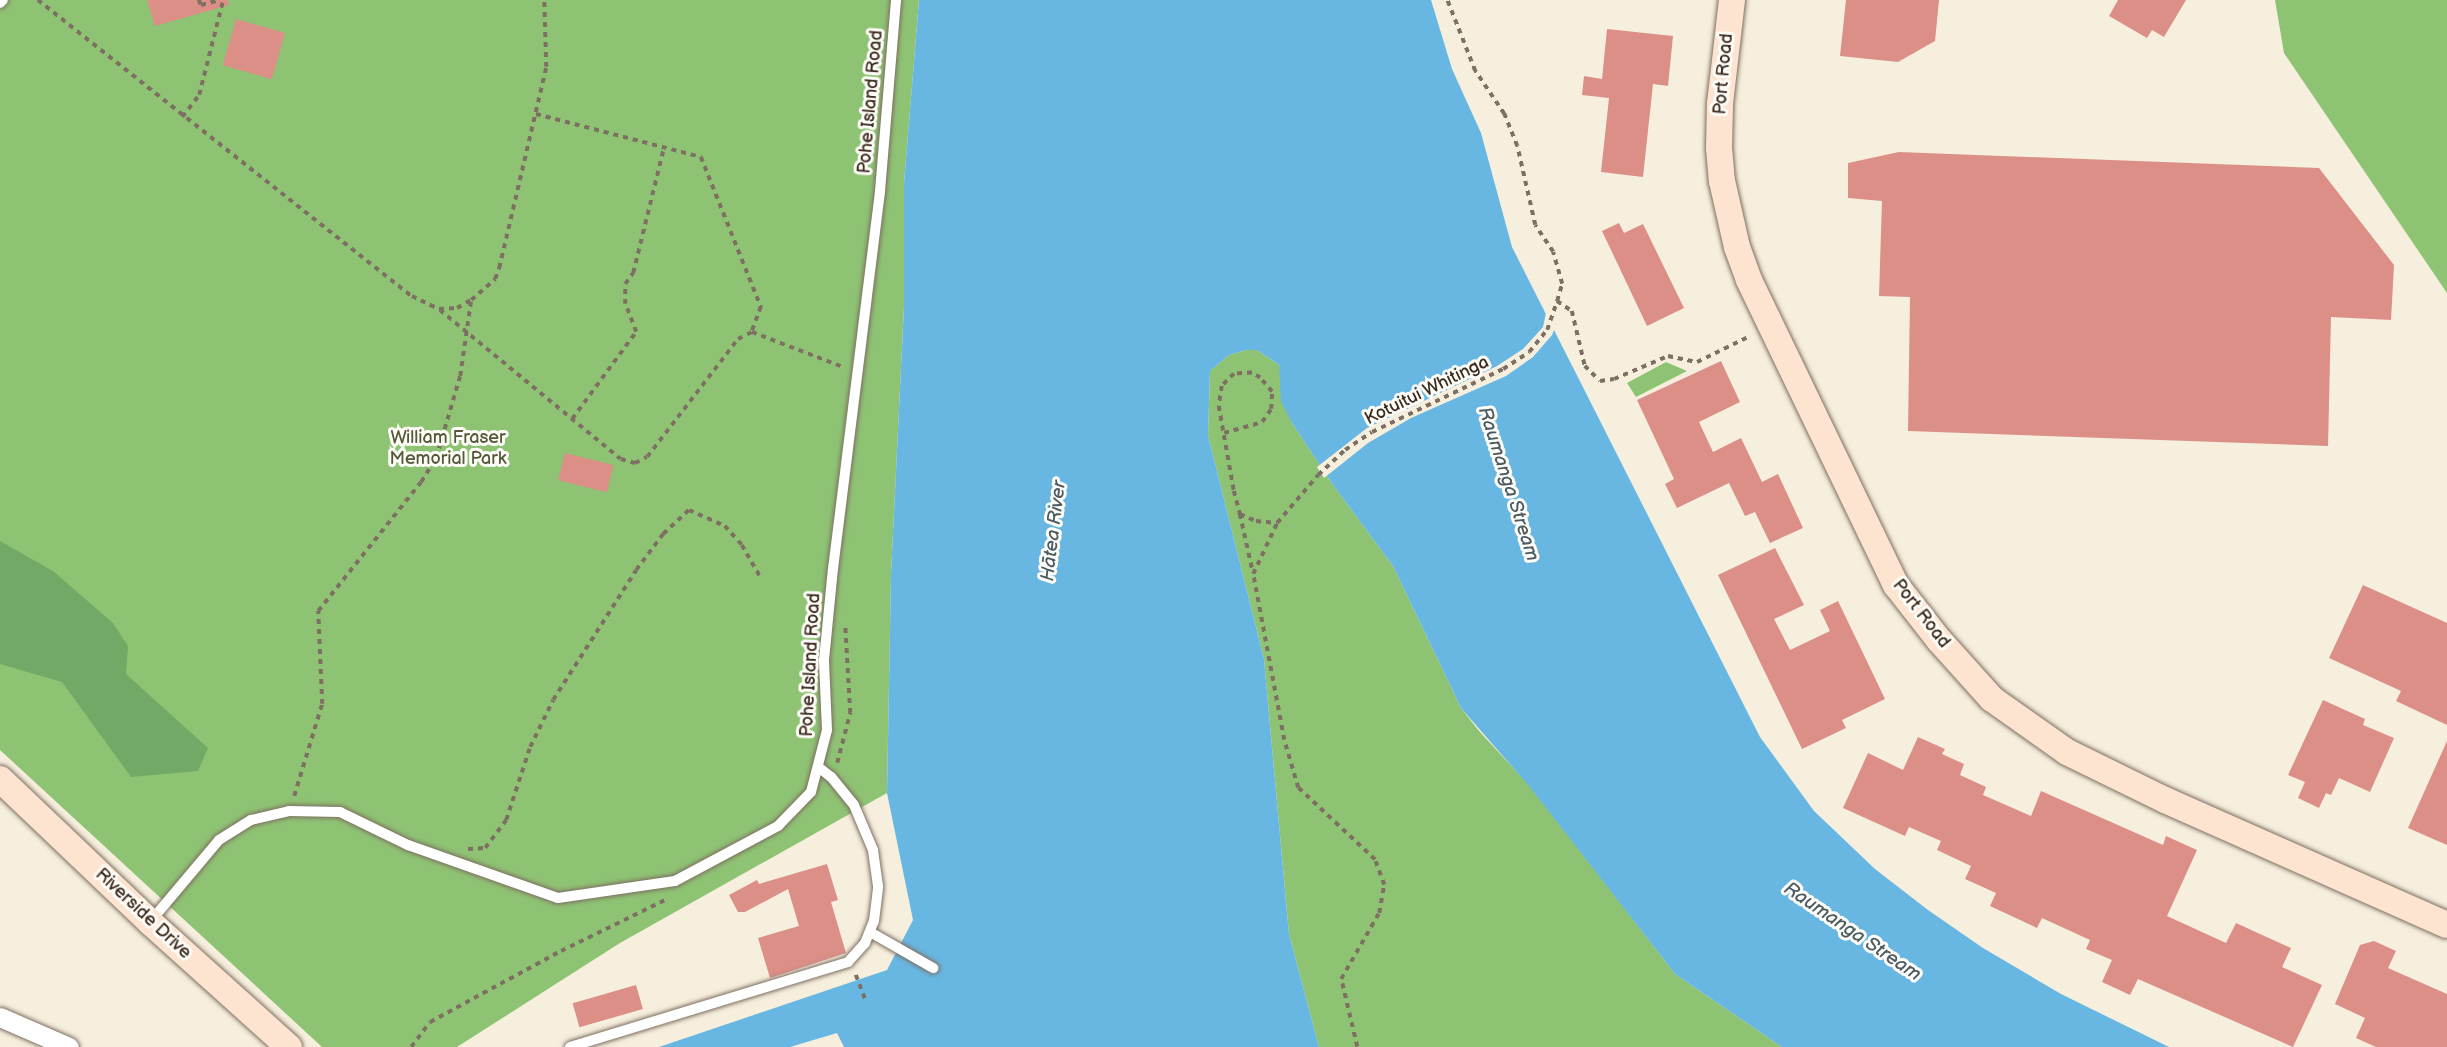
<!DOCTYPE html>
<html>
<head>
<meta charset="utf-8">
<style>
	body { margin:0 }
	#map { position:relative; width:2447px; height:1047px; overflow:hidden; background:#f7efde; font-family:"Balsamiq Sans",sans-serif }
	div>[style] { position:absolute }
	.green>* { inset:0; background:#8fc374 }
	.forest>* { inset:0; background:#73a966 }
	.water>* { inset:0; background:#68b7e2 }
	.pier>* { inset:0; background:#f7efde }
	.building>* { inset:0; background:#db8f87; transform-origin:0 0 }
	.path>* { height:3.5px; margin-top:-1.75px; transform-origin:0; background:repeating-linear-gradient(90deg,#7d6f61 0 5px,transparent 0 10px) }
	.roads { filter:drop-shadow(0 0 2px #7d6f61) drop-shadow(0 0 2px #7d6f61) }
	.service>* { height:10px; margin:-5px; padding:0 5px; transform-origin:5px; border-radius:5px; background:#fff }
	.minor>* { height:19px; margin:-9.5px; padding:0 9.5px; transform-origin:9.5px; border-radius:9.5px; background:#fff }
	.secondary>* { height:26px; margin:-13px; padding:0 13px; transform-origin:13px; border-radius:13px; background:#fde4d0 }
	span { translate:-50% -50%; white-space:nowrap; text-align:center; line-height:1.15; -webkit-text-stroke:6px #fdfcf7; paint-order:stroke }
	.street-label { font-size:18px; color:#3b2a1e }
	.park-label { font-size:18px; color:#545838 }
	.water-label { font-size:19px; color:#4b5b63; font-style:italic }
</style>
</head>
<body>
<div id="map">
	<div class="green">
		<div style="clip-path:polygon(0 0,919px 0,904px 183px,904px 306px,891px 574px,887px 793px,620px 943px,457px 1047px,322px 1047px,0 750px)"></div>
		<div style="clip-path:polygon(2275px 0,2447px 0,2447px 293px,2284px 53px)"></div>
		<div style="clip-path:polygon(1246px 350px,1257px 350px,1279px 365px,1292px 423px,1333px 485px,1393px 566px,1461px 708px,1479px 731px,1529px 785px,1675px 974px,1782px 1047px,1319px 1047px,1289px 934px,1264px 659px,1208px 435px,1210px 371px,1229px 355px)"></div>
		<div style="clip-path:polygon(1666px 362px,1687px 371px,1636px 397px,1627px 383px)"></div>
	</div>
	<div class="forest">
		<div style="clip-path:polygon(0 541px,53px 571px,113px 623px,128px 646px,126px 674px,208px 748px,198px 771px,131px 777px,62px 682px,0 664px)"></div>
	</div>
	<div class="water">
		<div style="clip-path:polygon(919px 0,1431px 0,1452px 69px,1481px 133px,1512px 247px,1760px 737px,1814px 811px,1875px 869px,1928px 910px,1983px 948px,2061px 994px,2169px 1047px,1782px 1047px,1675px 974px,1529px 786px,1461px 708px,1393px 566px,1333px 485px,1292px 423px,1281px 401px,1279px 365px,1257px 350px,1246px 350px,1229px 355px,1210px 371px,1208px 435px,1264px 659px,1289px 934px,1319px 1047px,844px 1047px,837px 1033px,790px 1047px,659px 1047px,887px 970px,913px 920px,887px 793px,891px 574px,904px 306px,904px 183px)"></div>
	</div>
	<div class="pier">
		<div style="clip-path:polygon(1547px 308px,1556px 325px,1552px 335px,1533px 357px,1506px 376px,1411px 418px,1368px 443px,1324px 478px,1317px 467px,1367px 428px,1497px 366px,1523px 349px,1543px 327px)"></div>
	</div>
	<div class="building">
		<div style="clip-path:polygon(147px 0,228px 0,229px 5px,155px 26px)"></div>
		<div style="clip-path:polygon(1846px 0,1939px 0,1935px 41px,1898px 62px,1840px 56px)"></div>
		<div style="clip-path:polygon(2118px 0,2186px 0,2164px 37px,2152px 30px,2147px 38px,2109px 16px)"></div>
		<div style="left:236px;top:19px;width:51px;height:48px;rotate:16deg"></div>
		<div style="clip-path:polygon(1607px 29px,1673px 36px,1668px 86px,1653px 84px,1643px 177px,1601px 172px,1609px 98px,1582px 95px,1584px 76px,1602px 79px)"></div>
		<div style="clip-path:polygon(1899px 152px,2319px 168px,2394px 265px,2391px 320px,2331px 317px,2328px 446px,1908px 431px,1910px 297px,1879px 296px,1882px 201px,1848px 198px,1848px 163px)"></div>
		<div style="clip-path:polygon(1619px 223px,1624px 233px,1643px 224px,1684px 308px,1647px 326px,1602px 231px)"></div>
		<div style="clip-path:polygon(1721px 361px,1740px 402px,1699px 422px,1713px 452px,1741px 438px,1762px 482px,1778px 474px,1803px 528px,1770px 543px,1755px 512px,1745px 516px,1729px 483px,1677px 508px,1665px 484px,1674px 479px,1637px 400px)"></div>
		<div style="left:565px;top:453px;width:50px;height:28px;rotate:14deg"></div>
		<div style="clip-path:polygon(1775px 548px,1804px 605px,1774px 619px,1790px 650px,1830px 631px,1820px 610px,1838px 601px,1885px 699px,1842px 720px,1846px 728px,1802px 749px,1718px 575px)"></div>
		<div style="clip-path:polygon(2363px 585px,2447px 623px,2447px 725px,2396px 701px,2401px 691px,2329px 658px)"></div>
		<div style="clip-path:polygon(2323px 700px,2365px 719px,2363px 725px,2394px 738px,2370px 792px,2339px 778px,2331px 795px,2326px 793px,2319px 808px,2298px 798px,2305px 782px,2288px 775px)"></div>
		<div style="clip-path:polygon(1918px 737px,1945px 749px,1942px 754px,1964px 764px,1960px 775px,1986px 787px,1983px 795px,2031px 816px,2041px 791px,2163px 845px,2166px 836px,2197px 850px,2167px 916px,2226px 943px,2236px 923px,2291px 948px,2282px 967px,2322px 985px,2293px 1047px,2138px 979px,2130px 995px,2102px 982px,2112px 960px,2086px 949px,2090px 940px,2042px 918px,2037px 928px,1990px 906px,1996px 893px,1965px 879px,1971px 866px,1937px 850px,1941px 841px,1909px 827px,1905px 836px,1843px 808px,1868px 753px,1903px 770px)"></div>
		<div style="clip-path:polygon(2447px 741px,2447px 845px,2408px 828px)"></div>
		<div style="clip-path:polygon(827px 864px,838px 900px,831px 902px,846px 953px,770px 978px,758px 938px,799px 926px,788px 889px,745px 912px,738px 912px,729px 895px,757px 880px,759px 884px)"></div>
		<div style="clip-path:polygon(2374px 941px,2396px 951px,2388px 968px,2447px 994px,2447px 1047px,2376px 1047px,2356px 1038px,2365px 1018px,2335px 1004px,2360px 945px)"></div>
		<div style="left:636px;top:985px;width:25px;height:66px;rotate:74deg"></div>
	</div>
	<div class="path">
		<div style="left:38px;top:0;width:477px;rotate:38.4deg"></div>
		<div style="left:412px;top:296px;width:30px;rotate:26deg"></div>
		<div style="left:439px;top:309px;width:18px;rotate:-3deg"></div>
		<div style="left:457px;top:308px;width:16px;rotate:-30deg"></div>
		<div style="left:471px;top:300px;width:32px;rotate:-41deg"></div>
		<div style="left:495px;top:279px;width:12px;rotate:-70deg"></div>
		<div style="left:499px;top:268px;width:206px;rotate:-76.8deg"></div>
		<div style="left:546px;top:67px;width:67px;rotate:-91.7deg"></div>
		<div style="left:199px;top:0;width:5px;rotate:68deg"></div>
		<div style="left:201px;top:5px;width:20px;rotate:-15deg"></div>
		<div style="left:536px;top:114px;width:171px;rotate:14.6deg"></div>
		<div style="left:701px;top:157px;width:162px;rotate:68.2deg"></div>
		<div style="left:761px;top:307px;width:27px;rotate:110deg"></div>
		<div style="left:182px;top:117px;width:28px;rotate:-52deg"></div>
		<div style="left:199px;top:95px;width:98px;rotate:-75.8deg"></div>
		<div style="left:1557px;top:301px;width:18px;rotate:34deg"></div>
		<div style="left:1572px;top:311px;width:57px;rotate:76.7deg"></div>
		<div style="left:1585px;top:366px;width:21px;rotate:45deg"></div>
		<div style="left:1600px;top:381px;width:14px;rotate:-8deg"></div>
		<div style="left:1614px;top:379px;width:59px;rotate:-23.1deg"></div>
		<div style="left:1668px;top:356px;width:30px;rotate:12deg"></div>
		<div style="left:1697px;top:362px;width:59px;rotate:-26.1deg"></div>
		<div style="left:440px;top:310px;width:234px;rotate:39.5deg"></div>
		<div style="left:621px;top:459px;width:15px;rotate:16deg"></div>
		<div style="left:635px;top:463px;width:13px;rotate:-27deg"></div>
		<div style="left:647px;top:457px;width:149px;rotate:-52.4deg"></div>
		<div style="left:738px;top:339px;width:16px;rotate:-27deg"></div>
		<div style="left:752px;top:332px;width:97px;rotate:21deg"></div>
		<div style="left:572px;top:419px;width:108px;rotate:-53.7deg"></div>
		<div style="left:636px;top:332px;width:30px;rotate:-111deg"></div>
		<div style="left:625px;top:304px;width:20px;rotate:-90deg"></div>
		<div style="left:625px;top:284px;width:14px;rotate:-54deg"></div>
		<div style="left:633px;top:273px;width:130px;rotate:-76.2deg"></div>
		<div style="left:1224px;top:433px;width:40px;rotate:-16deg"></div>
		<div style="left:1262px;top:422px;width:16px;rotate:-55deg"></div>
		<div style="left:1271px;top:409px;width:17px;rotate:-87deg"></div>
		<div style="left:1272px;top:392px;width:18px;rotate:-131deg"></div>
		<div style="left:1260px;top:378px;width:9px;rotate:-148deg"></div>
		<div style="left:1252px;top:373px;width:18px;rotate:177deg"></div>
		<div style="left:1234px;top:374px;width:17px;rotate:135deg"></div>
		<div style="left:1222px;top:386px;width:20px;rotate:99deg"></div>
		<div style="left:1219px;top:406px;width:86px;rotate:80deg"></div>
		<div style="left:1234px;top:491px;width:24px;rotate:75deg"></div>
		<div style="left:1240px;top:514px;width:17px;rotate:24deg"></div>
		<div style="left:1256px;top:521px;width:21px;rotate:5deg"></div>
		<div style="left:1240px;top:514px;width:59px;rotate:77.4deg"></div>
		<div style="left:837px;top:763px;width:52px;rotate:-75.4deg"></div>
		<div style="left:850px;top:713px;width:87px;rotate:-93.3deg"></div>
		<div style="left:294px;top:796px;width:96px;rotate:-73.1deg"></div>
		<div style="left:322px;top:704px;width:93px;rotate:-92.5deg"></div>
		<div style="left:318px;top:611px;width:165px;rotate:-51.4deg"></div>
		<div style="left:421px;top:482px;width:28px;rotate:-58deg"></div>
		<div style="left:436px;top:458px;width:85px;rotate:-73.7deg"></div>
		<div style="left:460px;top:376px;width:77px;rotate:-81.8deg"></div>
		<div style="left:468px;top:849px;width:17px;rotate:-3deg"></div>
		<div style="left:485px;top:848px;width:35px;rotate:-53deg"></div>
		<div style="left:506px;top:820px;width:77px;rotate:-71.8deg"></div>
		<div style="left:530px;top:747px;width:52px;rotate:-63.9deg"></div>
		<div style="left:553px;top:700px;width:154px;rotate:-57.4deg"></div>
		<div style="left:636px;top:570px;width:45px;rotate:-53.1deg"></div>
		<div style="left:663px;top:534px;width:35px;rotate:-43deg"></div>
		<div style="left:689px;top:510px;width:39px;rotate:24deg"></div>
		<div style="left:725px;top:526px;width:25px;rotate:48deg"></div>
		<div style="left:742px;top:545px;width:39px;rotate:60deg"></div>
		<div style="left:856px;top:975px;width:26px;rotate:69deg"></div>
		<div style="left:411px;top:1047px;width:31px;rotate:-53deg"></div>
		<div style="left:430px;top:1022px;width:149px;rotate:-28.5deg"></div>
		<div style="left:561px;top:951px;width:118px;rotate:-26.1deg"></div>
		<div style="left:1357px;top:1047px;width:70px;rotate:-103.2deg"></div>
		<div style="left:1341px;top:979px;width:76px;rotate:-60.1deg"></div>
		<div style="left:1379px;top:913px;width:28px;rotate:-80deg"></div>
		<div style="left:1384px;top:885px;width:27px;rotate:-110deg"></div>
		<div style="left:1375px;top:860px;width:105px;rotate:-136.9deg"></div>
		<div style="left:1298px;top:788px;width:50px;rotate:-106.3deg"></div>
		<div style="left:1284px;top:740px;width:169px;rotate:-100.6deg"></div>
		<div style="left:1253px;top:574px;width:56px;rotate:-64.8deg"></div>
		<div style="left:1277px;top:523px;width:63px;rotate:-49.5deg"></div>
		<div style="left:1318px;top:475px;width:37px;rotate:-43deg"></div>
		<div style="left:1345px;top:450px;width:32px;rotate:-34deg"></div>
		<div style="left:1372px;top:432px;width:145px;rotate:-25.7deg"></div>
		<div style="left:1503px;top:369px;width:31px;rotate:-33deg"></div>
		<div style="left:1529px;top:352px;width:28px;rotate:-51deg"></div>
		<div style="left:1547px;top:330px;width:31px;rotate:-71deg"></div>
		<div style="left:1557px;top:301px;width:18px;rotate:-74deg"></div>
		<div style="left:1562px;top:284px;width:33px;rotate:-106deg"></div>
		<div style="left:1553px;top:252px;width:32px;rotate:-124deg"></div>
		<div style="left:1535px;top:225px;width:81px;rotate:-102.8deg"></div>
		<div style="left:1517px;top:146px;width:35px;rotate:-112deg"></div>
		<div style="left:1504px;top:114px;width:52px;rotate:-124deg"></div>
		<div style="left:1475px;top:71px;width:76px;rotate:-111.5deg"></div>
	</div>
	<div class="roads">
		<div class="service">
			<div style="left:0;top:3px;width:4px;rotate:-45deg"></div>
			<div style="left:150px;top:922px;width:107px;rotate:-49.9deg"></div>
			<div style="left:219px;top:840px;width:38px;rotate:-32deg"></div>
			<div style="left:251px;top:820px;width:39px;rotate:-13deg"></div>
			<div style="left:289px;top:811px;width:51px;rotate:1.1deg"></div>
			<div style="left:340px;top:812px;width:76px;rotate:25.9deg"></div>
			<div style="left:408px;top:845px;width:159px;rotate:19.5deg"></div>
			<div style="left:558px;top:898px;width:118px;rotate:-8.3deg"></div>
			<div style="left:675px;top:881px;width:117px;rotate:-28.1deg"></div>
			<div style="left:778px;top:826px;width:47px;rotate:-45.9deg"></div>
			<div style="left:811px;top:792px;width:64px;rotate:-75.5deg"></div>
			<div style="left:827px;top:730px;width:70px;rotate:-92.5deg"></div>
			<div style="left:824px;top:660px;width:91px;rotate:-84.4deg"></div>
			<div style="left:833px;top:569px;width:381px;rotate:-82.9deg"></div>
			<div style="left:880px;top:191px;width:192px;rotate:-85.2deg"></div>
			<div style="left:870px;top:932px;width:73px;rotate:29.7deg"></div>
			<div style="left:570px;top:1047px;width:291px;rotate:-17deg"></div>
			<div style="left:848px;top:962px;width:25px;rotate:-48deg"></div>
			<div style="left:865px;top:943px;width:24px;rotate:-68deg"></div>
			<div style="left:874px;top:921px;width:35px;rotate:-83deg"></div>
			<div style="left:878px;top:886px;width:36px;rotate:-98deg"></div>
			<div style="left:873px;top:850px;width:49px;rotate:-112.9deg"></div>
			<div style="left:854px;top:805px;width:36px;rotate:-129deg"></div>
			<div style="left:831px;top:777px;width:16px;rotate:-142deg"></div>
		</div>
		<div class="minor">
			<div style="left:0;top:1017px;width:75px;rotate:23.5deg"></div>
		</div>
		<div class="secondary">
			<div style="left:1732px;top:0;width:105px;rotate:96.6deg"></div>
			<div style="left:1720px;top:104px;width:44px;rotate:91.3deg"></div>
			<div style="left:1719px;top:148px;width:33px;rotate:85deg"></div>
			<div style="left:1722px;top:181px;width:68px;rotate:77.2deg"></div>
			<div style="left:1737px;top:247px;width:35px;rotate:70deg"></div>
			<div style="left:1749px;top:280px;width:339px;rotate:64.3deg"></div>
			<div style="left:1896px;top:585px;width:70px;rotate:52deg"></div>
			<div style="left:1939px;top:640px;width:79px;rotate:48.1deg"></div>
			<div style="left:1992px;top:699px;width:92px;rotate:35.2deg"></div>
			<div style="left:2067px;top:752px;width:111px;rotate:26.1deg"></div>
			<div style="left:2167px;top:801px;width:306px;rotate:23.9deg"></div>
			<div style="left:0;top:779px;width:207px;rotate:43.6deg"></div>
			<div style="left:150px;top:922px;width:187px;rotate:42deg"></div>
		</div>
	</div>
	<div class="street-label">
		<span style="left:1724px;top:74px;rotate:-85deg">Port Road</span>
		<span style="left:871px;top:102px;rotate:-85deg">Pohe Island Road</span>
		<span style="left:1427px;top:391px;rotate:-26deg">Kotuitui Whitinga</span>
		<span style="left:1921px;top:614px;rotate:52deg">Port Road</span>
		<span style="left:811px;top:665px;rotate:-87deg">Pohe Island Road</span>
		<span style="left:143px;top:914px;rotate:43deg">Riverside Drive</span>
	</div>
	<div class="park-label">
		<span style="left:448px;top:449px">William Fraser<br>Memorial Park</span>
	</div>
	<div class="water-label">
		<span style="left:1508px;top:484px;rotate:72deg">Raumanga Stream</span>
		<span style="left:1054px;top:531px;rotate:-83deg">Hātea River</span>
		<span style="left:1852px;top:932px;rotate:34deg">Raumanga Stream</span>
	</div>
</div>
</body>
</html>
